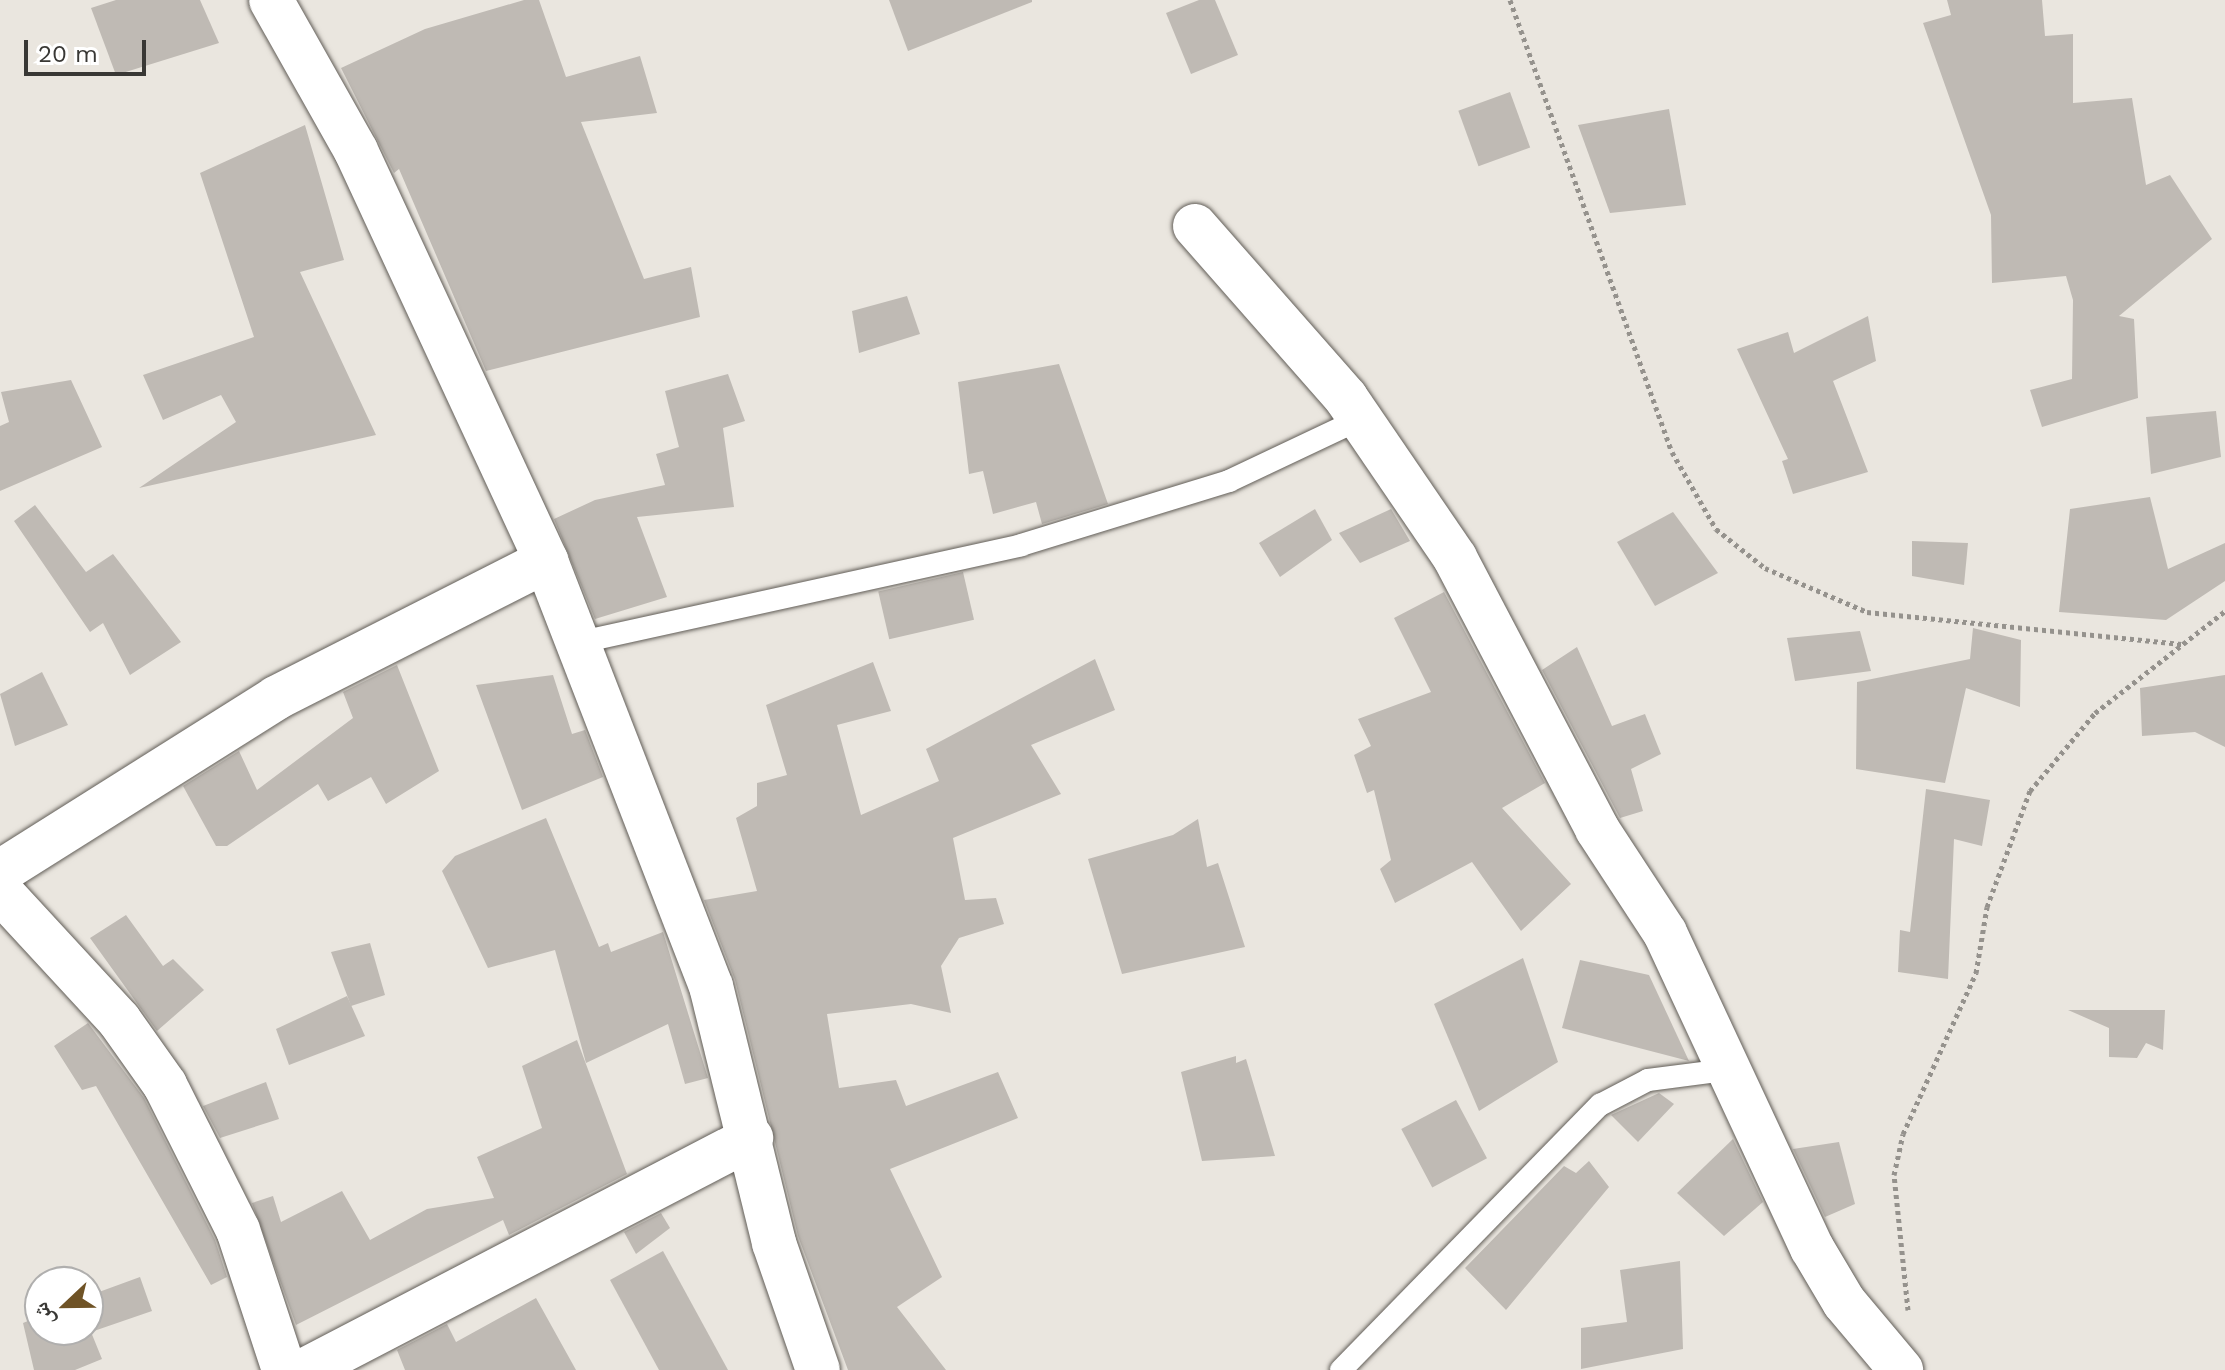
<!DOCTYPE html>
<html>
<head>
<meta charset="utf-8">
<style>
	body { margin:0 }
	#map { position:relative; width:2225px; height:1370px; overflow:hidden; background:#eae6df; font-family:"Work Sans","Noto Naskh Arabic",sans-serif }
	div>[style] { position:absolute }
	.building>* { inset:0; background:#bfbab4; transform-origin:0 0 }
	.path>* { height:5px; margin-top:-2.5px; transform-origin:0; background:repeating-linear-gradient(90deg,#95928d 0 4px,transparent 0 8px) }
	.roads { filter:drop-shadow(0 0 2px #615d57) drop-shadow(0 0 2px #615d57) }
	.service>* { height:22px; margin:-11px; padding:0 11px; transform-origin:11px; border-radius:11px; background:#fff }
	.minor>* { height:44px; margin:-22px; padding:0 22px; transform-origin:22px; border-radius:22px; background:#fff }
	span { translate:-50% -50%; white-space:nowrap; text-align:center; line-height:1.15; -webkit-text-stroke:6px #fff; paint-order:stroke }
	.north { position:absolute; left:24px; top:1266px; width:80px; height:80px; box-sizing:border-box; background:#fff; border:2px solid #b0afae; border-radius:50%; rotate:248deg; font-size:22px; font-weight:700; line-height:32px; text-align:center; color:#393835 }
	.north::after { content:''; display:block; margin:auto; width:28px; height:36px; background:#6f5326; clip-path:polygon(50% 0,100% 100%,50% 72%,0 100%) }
	.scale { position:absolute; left:24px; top:40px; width:122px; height:36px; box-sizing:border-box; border:4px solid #393835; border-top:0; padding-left:10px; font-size:24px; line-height:28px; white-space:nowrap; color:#393835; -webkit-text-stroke:6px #fff; paint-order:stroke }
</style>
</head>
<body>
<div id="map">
	<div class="building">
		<div style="clip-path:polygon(116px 0,200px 0,219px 43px,116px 75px,91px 8px)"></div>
		<div style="clip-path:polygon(524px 0,539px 0,566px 77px,640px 56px,657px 113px,581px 122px,644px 279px,691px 267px,700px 317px,486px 371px,399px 169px,394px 173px,341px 68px,425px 29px)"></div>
		<div style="clip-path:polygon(889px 0,1032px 0,1032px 2px,908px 51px)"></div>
		<div style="clip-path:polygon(1199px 0,1215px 0,1238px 55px,1191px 74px,1166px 13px)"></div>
		<div style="clip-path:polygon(1947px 0,2042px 0,2045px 36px,2073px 34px,2073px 103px,2132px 98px,2146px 185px,2170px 175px,2212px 239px,2119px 316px,2134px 319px,2138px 398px,2042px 427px,2030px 390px,2072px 379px,2073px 300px,2066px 276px,1992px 283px,1991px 215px,1923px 23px,1951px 15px)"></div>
		<div style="left:1510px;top:92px;width:59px;height:55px;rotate:70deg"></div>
		<div style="clip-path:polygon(1669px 109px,1686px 205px,1610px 213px,1578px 125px)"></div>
		<div style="clip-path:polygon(305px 125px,344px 260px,300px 272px,376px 435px,139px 488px,236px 422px,221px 395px,163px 420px,143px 375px,254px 337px,200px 173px)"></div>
		<div style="clip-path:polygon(907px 296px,920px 334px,859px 353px,852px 311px)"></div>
		<div style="clip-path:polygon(1868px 316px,1876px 361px,1833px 381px,1868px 472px,1793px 494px,1782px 461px,1788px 459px,1737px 349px,1788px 332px,1794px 353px)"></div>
		<div style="clip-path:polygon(1059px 364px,1108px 504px,1042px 524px,1036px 502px,993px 514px,983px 471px,969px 474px,958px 382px)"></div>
		<div style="clip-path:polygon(728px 374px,745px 421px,723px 428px,734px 507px,637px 517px,667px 597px,595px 619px,554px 519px,595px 500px,665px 485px,656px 454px,679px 447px,665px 391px)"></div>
		<div style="clip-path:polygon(71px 380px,102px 447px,0 491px,0 426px,9px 422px,1px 392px)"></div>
		<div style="clip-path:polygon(2216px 411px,2221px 457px,2151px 474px,2146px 417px)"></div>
		<div style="clip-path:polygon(2150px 497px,2168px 569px,2225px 543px,2225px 581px,2166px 620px,2059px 612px,2070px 509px)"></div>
		<div style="clip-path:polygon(35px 505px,86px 572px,113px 554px,181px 642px,130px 675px,103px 623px,90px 632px,14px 521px)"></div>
		<div style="clip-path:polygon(1315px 509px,1332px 540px,1280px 577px,1259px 543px)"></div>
		<div style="clip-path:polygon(1391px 509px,1410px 541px,1360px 563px,1339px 533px)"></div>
		<div style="clip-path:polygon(1673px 512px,1718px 573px,1655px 606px,1617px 542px)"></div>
		<div style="clip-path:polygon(1912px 541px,1968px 543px,1964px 585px,1912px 576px)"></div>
		<div style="left:963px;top:572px;width:49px;height:87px;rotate:77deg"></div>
		<div style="clip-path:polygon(1444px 592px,1545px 783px,1502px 808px,1571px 884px,1521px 931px,1472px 862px,1395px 903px,1380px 869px,1391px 860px,1374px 790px,1367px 793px,1354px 755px,1371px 746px,1358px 719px,1431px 692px,1394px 618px)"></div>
		<div style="clip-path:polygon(1973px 628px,2021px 640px,2020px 707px,1966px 688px,1945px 783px,1856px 769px,1857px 682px,1970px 659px)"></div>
		<div style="clip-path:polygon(1860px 631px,1871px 671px,1795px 681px,1787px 638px)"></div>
		<div style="clip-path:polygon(1577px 647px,1612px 726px,1645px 714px,1661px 754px,1631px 769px,1643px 811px,1620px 818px,1542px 670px)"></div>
		<div style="clip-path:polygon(1095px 659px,1115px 710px,1031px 745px,1061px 794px,953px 838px,965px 900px,996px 898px,1004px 924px,959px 938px,941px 966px,951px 1013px,911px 1004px,827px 1014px,839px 1088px,896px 1080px,906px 1106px,998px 1072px,1018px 1118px,890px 1169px,942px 1277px,897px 1307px,946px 1370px,848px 1370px,798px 1236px,735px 980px,704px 900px,757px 891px,736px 818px,757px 806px,757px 783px,787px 775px,766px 705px,873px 662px,891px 711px,837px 725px,861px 815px,939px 781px,926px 749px)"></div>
		<div style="clip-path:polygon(397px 665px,439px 771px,386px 804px,371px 777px,328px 801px,318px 784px,227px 846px,216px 846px,183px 786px,239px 751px,257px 790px,353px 718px,343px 692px)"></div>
		<div style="clip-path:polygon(42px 672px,68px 725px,15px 746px,0 694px)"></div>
		<div style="clip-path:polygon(553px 675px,572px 734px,585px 730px,603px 777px,522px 810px,476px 685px)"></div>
		<div style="clip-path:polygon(2225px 675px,2225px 747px,2195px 732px,2142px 736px,2140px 688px)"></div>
		<div style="clip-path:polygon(1926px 789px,1990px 800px,1982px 846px,1954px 839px,1948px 979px,1898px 972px,1900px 930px,1910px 932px)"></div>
		<div style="clip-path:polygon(546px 818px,599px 947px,608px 943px,611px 952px,663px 932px,708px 1078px,685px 1084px,668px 1024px,586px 1063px,555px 950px,488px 968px,442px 871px,455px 856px)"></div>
		<div style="clip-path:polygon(1198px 819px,1207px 867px,1218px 863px,1245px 947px,1122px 974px,1088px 859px,1173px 835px)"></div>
		<div style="clip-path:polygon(126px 915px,163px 966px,173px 959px,204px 990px,157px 1031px,90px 938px)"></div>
		<div style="clip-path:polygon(370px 943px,385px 995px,351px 1006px,331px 952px)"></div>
		<div style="clip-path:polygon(1523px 958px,1558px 1062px,1479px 1111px,1434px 1004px)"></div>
		<div style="clip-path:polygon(1580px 960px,1649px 975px,1689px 1061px,1562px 1028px)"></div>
		<div style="clip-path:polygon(347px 996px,365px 1036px,289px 1065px,276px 1029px)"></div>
		<div style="clip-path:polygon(2068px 1010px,2165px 1010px,2163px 1050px,2146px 1043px,2137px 1058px,2109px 1057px,2109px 1028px)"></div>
		<div style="clip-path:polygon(88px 1023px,144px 1098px,215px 1240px,227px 1277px,211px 1285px,96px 1086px,82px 1090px,54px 1046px)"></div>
		<div style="clip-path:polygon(577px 1040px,627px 1174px,509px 1235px,503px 1220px,296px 1325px,252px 1203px,273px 1196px,281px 1222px,342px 1191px,370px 1240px,427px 1209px,494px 1198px,477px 1157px,542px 1128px,522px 1066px)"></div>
		<div style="clip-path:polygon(1236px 1056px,1236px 1063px,1246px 1059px,1275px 1156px,1202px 1161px,1181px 1072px)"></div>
		<div style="clip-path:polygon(266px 1082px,279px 1119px,220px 1138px,203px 1106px)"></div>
		<div style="clip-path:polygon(1659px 1093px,1674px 1104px,1638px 1142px,1611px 1115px)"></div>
		<div style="left:1456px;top:1100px;width:66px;height:62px;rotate:62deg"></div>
		<div style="clip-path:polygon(1733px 1139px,1763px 1202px,1724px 1236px,1677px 1193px)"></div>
		<div style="clip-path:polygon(1839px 1142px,1855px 1204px,1825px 1217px,1793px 1149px)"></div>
		<div style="clip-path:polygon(1589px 1161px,1609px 1187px,1506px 1310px,1465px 1268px,1564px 1166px,1576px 1173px)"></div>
		<div style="clip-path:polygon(661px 1213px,670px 1228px,636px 1254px,624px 1232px)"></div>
		<div style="clip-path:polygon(663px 1251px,728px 1370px,659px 1370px,610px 1280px)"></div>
		<div style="clip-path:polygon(1680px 1261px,1683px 1349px,1581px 1369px,1581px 1328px,1627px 1322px,1620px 1270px)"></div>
		<div style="clip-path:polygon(140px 1277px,152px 1311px,91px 1332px,102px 1359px,75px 1370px,34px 1370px,23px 1323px,40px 1316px,40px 1330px,88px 1330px,88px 1296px)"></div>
		<div style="clip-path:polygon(536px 1298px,576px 1370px,405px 1370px,397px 1350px,447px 1324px,456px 1342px)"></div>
	</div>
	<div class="path">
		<div style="left:1510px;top:0;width:480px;rotate:70.3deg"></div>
		<div style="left:1672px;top:452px;width:89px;rotate:60.3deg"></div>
		<div style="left:1716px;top:529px;width:63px;rotate:38.5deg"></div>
		<div style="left:1765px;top:568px;width:111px;rotate:23.3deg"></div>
		<div style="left:1867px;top:612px;width:316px;rotate:5.8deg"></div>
		<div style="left:1908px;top:1310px;width:136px;rotate:-95.9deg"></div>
		<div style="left:1894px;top:1175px;width:42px;rotate:-77.6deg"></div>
		<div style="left:1903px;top:1134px;width:177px;rotate:-65.6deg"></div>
		<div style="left:1976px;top:973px;width:67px;rotate:-80.5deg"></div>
		<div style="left:1987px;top:907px;width:124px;rotate:-69.7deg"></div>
		<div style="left:2030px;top:791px;width:102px;rotate:-50.2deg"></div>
		<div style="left:2095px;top:713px;width:165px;rotate:-38.1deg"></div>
	</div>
	<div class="roads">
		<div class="service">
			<div style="left:577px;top:643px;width:455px;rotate:-12.4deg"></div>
			<div style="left:1021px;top:545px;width:218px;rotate:-17.1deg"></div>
			<div style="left:1229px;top:481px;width:145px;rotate:-25.3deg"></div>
			<div style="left:1341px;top:1370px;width:371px;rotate:-45.7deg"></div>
			<div style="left:1600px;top:1105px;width:54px;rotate:-27.5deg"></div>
			<div style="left:1648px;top:1080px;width:79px;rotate:-7.3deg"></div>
		</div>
		<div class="minor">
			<div style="left:271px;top:0;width:173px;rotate:60.6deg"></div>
			<div style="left:356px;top:151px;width:452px;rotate:65.1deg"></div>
			<div style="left:546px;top:561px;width:456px;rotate:68.8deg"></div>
			<div style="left:711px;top:986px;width:265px;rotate:76.2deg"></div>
			<div style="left:774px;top:1243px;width:134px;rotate:70.9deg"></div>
			<div style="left:1195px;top:226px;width:229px;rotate:48.7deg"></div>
			<div style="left:1346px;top:398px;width:194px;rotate:55.7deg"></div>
			<div style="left:1455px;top:558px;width:306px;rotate:62.3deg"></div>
			<div style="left:1597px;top:829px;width:124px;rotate:56.8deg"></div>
			<div style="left:1665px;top:933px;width:348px;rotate:65deg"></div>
			<div style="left:1812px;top:1248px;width:63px;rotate:59.3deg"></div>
			<div style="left:1844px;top:1302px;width:89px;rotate:50deg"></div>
			<div style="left:0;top:872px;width:326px;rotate:-32.2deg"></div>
			<div style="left:276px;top:698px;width:303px;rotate:-26.9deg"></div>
			<div style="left:0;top:891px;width:176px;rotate:47.3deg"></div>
			<div style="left:119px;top:1020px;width:80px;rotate:54.7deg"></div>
			<div style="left:165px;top:1085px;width:162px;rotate:63.3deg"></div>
			<div style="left:238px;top:1230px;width:147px;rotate:71.8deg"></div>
			<div style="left:305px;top:1370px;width:503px;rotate:-27.48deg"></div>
		</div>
	</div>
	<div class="north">ش</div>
	<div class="scale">20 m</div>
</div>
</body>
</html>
